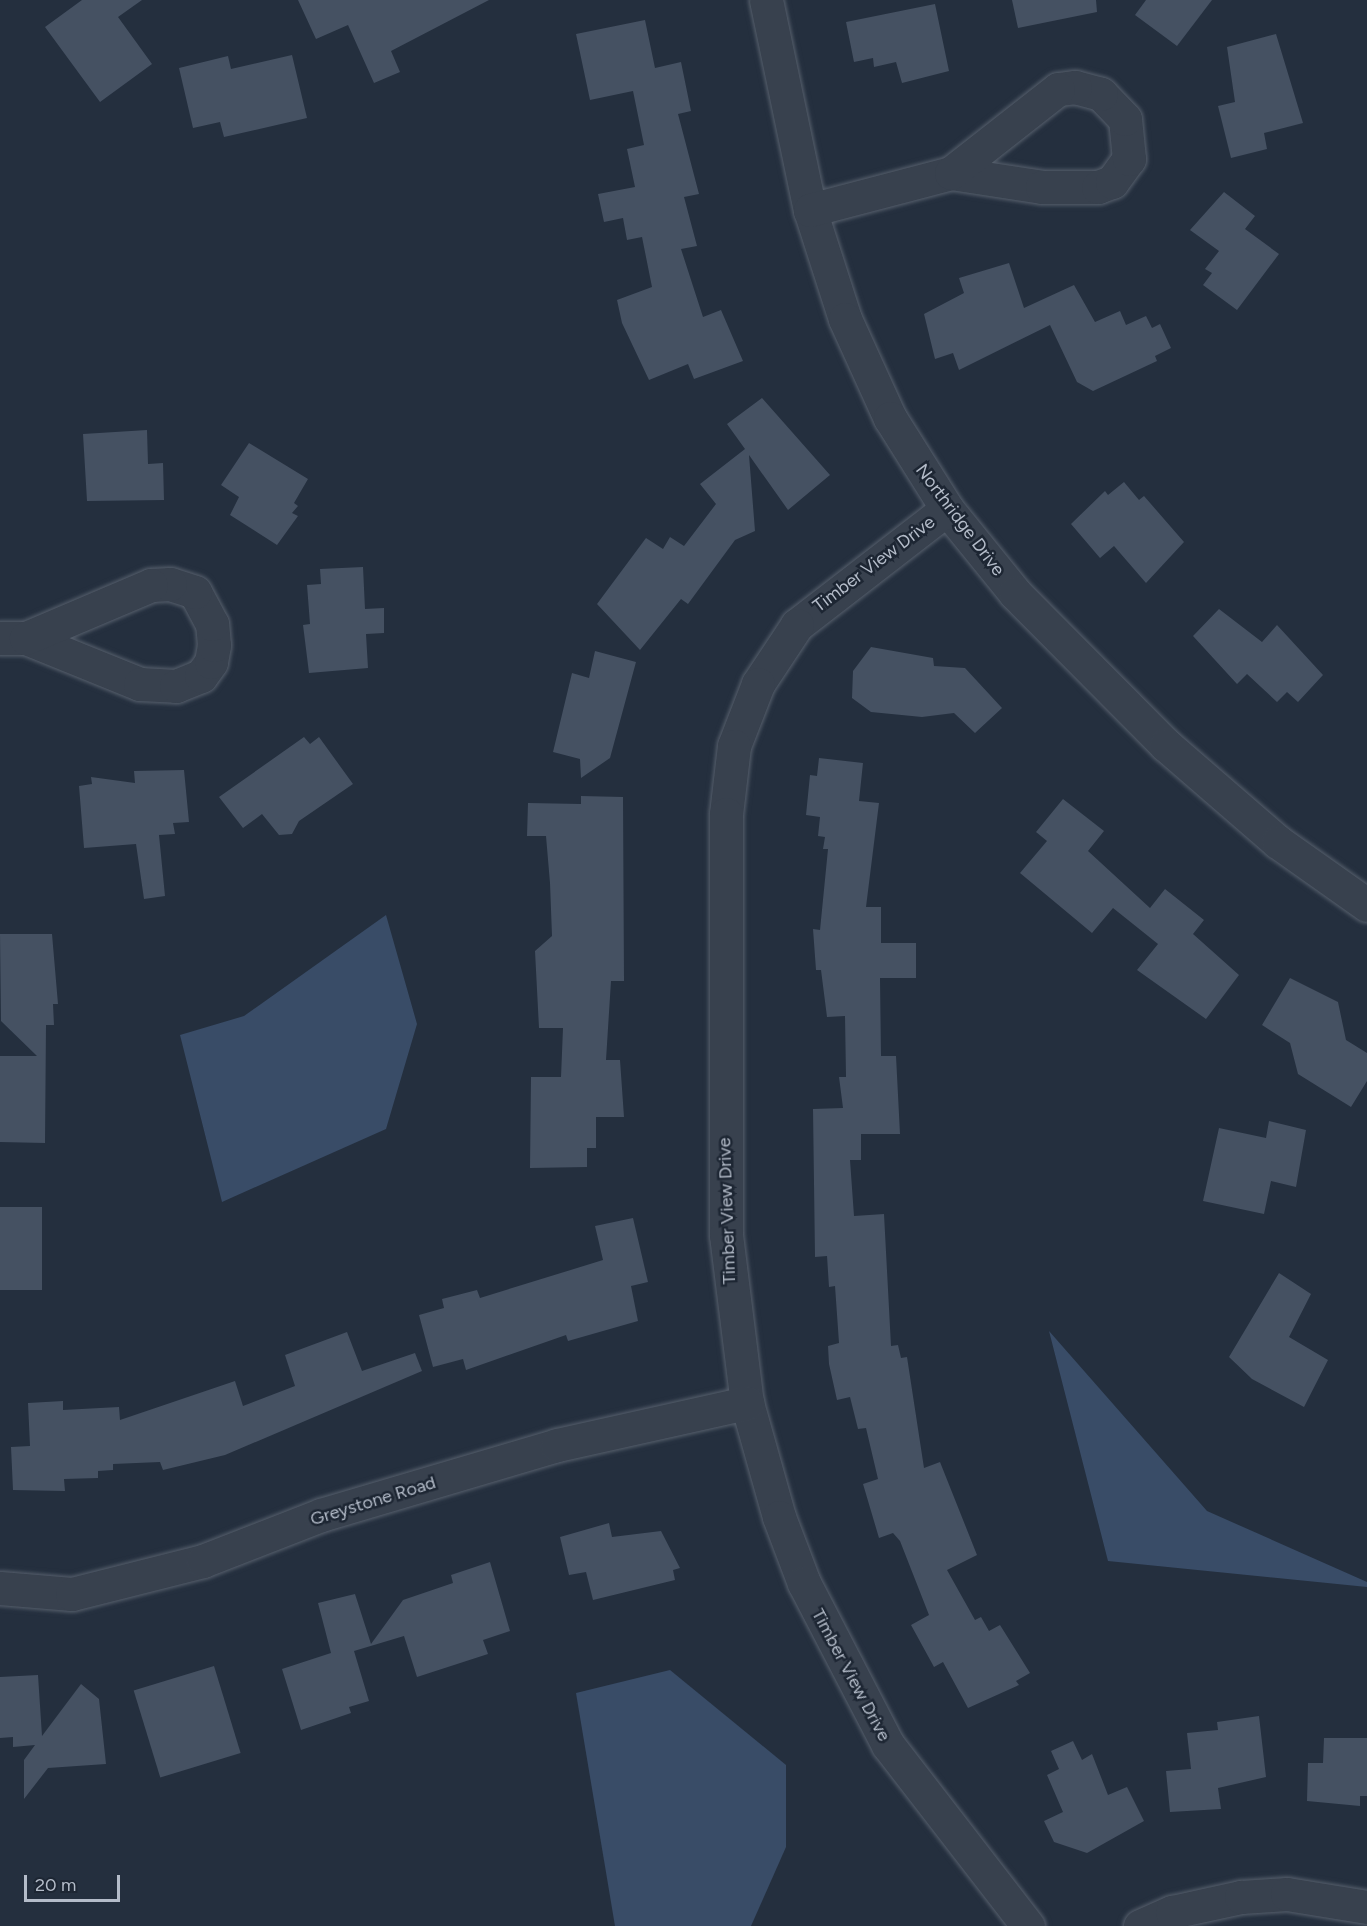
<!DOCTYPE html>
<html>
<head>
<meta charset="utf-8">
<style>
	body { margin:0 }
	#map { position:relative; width:1367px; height:1926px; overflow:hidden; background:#242f3e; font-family:Figtree,sans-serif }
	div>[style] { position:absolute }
	.water>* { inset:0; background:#394c67 }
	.building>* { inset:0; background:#455162; transform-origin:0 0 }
	.roads { filter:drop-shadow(0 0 2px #565f6c) drop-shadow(0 0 2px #565f6c) }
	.street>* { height:33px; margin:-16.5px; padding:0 16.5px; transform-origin:16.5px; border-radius:16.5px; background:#38414e }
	span { translate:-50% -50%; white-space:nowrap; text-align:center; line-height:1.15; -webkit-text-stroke:5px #1d2633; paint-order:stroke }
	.street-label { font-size:18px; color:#b4bcc9 }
	.scale { position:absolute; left:24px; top:1875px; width:96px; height:27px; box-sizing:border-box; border:3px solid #b4bcc9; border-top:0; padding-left:8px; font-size:18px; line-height:21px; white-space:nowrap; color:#b4bcc9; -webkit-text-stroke:4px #1d2633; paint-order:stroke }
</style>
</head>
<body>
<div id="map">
	<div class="water">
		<div style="clip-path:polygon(386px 915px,417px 1024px,386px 1129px,222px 1202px,180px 1035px,244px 1016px)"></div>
		<div style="clip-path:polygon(1049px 1331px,1207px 1511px,1367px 1582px,1367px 1587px,1108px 1561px)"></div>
		<div style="clip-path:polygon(670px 1670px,786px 1765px,786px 1847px,751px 1926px,615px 1926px,576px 1693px)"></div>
	</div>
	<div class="building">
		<div style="clip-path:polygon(82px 0,142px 0,118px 17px,152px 64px,100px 102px,45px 27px)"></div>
		<div style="clip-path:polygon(298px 0,489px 0,391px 51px,400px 72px,374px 83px,348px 25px,316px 39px)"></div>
		<div style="clip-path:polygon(1012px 0,1096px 0,1097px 12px,1018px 28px)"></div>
		<div style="clip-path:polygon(1146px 0,1212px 0,1177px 46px,1135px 15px)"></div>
		<div style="clip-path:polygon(935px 4px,949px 71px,902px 83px,896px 62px,874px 67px,873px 58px,854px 62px,846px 22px)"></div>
		<div style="clip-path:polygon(645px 20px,655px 68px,681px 62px,691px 111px,678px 114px,699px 194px,684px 197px,697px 246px,681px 249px,703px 317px,721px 310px,743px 361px,694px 379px,688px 364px,649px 380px,622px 323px,617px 300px,652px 287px,642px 237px,627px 240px,623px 218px,604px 222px,598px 194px,635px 187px,627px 149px,644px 145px,633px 91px,590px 100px,576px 34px)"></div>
		<div style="clip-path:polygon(1276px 34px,1303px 123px,1264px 133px,1267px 149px,1231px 158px,1218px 106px,1235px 102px,1227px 47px)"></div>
		<div style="clip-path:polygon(292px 55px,307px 118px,224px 137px,220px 122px,193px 128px,179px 68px,228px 56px,231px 69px)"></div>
		<div style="clip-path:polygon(1224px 192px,1255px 216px,1245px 229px,1279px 254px,1237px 310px,1203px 285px,1212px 273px,1205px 269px,1219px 251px,1190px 230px)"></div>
		<div style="clip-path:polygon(1009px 263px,1024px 308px,1074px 285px,1095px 322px,1120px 311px,1126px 325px,1146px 316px,1152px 328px,1160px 324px,1171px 348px,1155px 356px,1157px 361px,1093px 391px,1077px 382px,1050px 325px,959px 370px,953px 353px,935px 359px,924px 314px,964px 293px,959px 278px)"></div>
		<div style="clip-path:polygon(762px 398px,830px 475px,788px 510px,749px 455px,755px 531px,735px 540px,688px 604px,681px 599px,640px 650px,597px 604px,646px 538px,663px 549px,670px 537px,684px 546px,716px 504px,700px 484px,745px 449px,727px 424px)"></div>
		<div style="clip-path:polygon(147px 430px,148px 464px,163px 463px,164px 500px,87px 501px,83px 434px)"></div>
		<div style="clip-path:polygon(249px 443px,308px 479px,294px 503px,298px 506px,292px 513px,298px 516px,277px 545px,230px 515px,239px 497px,221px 485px)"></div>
		<div style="clip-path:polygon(1124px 482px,1139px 500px,1144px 496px,1184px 542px,1146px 583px,1114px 546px,1100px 558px,1071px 524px,1105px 491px,1108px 495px)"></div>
		<div style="clip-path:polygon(363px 567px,365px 609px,384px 608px,384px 633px,366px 634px,368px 668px,309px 673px,303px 625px,310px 624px,307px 585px,321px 584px,320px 569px)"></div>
		<div style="clip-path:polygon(1219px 609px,1262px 642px,1277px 625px,1323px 675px,1298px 702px,1287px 692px,1277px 702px,1247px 674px,1237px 684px,1193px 636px)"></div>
		<div style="clip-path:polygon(871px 647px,933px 658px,934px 666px,965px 668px,1002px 708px,975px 733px,954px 713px,922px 717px,871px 712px,852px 698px,853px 671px)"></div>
		<div style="clip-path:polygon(595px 651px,636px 662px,610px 758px,581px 778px,580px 759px,553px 752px,572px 673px,589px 678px)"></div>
		<div style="clip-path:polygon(304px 737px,310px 744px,319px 737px,353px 784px,299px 821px,292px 834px,279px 835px,262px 814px,243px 828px,219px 797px)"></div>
		<div style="clip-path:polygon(819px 758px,863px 763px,859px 801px,879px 803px,866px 907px,881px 907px,881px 943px,916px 943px,916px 978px,880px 978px,881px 1056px,896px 1056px,900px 1134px,861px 1134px,861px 1160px,850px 1160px,854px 1216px,884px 1214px,891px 1346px,898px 1345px,901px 1358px,907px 1357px,924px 1468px,940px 1462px,977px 1555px,947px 1570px,975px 1620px,981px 1617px,989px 1631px,1000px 1625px,1030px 1673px,1016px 1681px,1019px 1685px,968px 1708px,943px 1662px,934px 1667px,911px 1625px,929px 1615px,900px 1541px,893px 1533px,879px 1538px,863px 1484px,878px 1479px,866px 1428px,858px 1429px,850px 1397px,837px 1400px,829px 1364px,828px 1346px,839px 1343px,835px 1286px,829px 1287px,827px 1256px,815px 1257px,813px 1109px,843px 1108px,839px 1077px,846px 1077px,845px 1016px,827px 1017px,821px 970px,816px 970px,813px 929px,820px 930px,828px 849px,823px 849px,825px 837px,818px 836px,820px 817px,806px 815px,810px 775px,817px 776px)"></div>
		<div style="clip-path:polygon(184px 770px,189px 822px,173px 823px,175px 834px,159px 835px,165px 896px,144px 899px,136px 844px,84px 848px,79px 786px,92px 784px,91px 777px,135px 783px,134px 771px)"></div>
		<div style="clip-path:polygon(581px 796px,623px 797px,624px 981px,611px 981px,606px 1060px,620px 1060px,624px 1117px,596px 1117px,596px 1148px,587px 1148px,587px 1167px,530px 1168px,531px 1077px,561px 1077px,563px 1028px,539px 1028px,535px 951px,552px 936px,550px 883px,546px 836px,527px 836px,528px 803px,581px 804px)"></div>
		<div style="clip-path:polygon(1063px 799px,1104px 831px,1088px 851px,1150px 908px,1165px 889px,1204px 920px,1193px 934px,1239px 975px,1206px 1019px,1137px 970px,1158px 944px,1113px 908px,1092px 933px,1020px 873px,1047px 841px,1036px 832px)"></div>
		<div style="clip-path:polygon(0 934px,52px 934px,58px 1004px,53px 1004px,54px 1025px,46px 1025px,45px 1143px,0 1142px,0 1056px,37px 1056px,1px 1021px)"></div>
		<div style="clip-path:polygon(1290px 978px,1338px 1002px,1346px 1040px,1367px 1053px,1367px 1081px,1351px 1107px,1298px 1074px,1290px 1043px,1262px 1025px)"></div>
		<div style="clip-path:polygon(1269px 1121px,1306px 1130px,1296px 1187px,1271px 1181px,1264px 1214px,1203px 1201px,1219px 1128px,1266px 1138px)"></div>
		<div style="left:0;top:1207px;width:42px;height:83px"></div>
		<div style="clip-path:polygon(633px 1218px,648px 1282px,631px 1286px,638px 1321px,568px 1341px,566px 1335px,466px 1370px,463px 1359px,433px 1367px,419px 1315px,444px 1308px,442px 1299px,477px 1290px,480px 1298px,603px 1260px,595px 1226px)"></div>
		<div style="clip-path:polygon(1279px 1273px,1311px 1294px,1289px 1337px,1328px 1360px,1304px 1407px,1252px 1379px,1229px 1357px)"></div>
		<div style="clip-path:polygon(347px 1332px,362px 1371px,415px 1353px,422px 1371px,225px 1455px,163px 1470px,160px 1462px,113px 1464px,113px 1470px,98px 1471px,98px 1478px,64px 1479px,65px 1491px,13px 1490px,11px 1447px,30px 1446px,28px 1403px,63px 1401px,63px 1410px,119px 1407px,120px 1420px,235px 1381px,243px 1406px,295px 1386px,285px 1355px)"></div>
		<div style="clip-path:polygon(609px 1523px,612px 1537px,661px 1531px,680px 1568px,673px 1570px,675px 1580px,593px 1600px,586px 1572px,569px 1575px,560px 1537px)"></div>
		<div style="clip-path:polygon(490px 1562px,510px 1631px,483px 1640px,488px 1654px,417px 1677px,404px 1636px,354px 1651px,369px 1701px,349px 1707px,351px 1713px,301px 1730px,282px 1669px,331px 1653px,318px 1603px,355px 1594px,371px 1644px,403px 1600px,453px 1583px,451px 1575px)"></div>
		<div style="left:214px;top:1666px;width:91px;height:84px;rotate:73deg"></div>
		<div style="clip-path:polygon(38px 1675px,42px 1736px,81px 1684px,99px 1699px,106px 1764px,48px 1768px,24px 1799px,24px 1760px,35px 1745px,13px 1747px,13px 1737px,0 1738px,0 1677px)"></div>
		<div style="clip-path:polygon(1259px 1716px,1266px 1777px,1218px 1788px,1221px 1809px,1170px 1812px,1166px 1771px,1191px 1769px,1187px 1733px,1218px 1730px,1217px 1722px)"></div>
		<div style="clip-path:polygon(1324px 1738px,1367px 1738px,1367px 1796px,1360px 1796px,1360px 1806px,1307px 1801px,1308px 1763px,1323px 1763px)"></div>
		<div style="clip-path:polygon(1073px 1741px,1082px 1760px,1092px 1754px,1108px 1795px,1127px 1787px,1144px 1821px,1087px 1853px,1054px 1842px,1044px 1821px,1063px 1812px,1047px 1775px,1059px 1769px,1051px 1751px)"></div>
	</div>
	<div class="roads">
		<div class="street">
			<div style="left:766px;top:0;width:215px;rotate:78.2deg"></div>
			<div style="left:810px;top:210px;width:114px;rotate:72.2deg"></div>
			<div style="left:845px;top:319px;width:109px;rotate:65.6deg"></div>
			<div style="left:890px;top:418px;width:107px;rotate:57.9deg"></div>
			<div style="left:947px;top:509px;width:108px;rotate:51deg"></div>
			<div style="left:1015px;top:593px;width:214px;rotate:45.2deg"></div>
			<div style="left:1166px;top:745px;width:148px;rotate:40.9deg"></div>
			<div style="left:1278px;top:842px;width:109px;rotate:35.3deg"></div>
			<div style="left:810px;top:210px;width:146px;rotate:-14.7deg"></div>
			<div style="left:951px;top:173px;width:92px;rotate:8.7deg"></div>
			<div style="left:1042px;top:187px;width:56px"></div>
			<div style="left:1098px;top:187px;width:15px;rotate:-20deg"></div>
			<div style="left:1112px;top:182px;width:29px;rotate:-54deg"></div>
			<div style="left:1129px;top:159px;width:40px;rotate:-95.7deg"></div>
			<div style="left:1125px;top:119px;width:35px;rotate:-134deg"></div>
			<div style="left:1101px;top:94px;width:27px;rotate:-165deg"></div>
			<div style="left:1075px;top:87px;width:17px;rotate:173deg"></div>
			<div style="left:1058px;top:89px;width:136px;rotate:141.9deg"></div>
			<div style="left:947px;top:509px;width:190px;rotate:142.3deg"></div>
			<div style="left:797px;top:625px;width:71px;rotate:123.5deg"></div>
			<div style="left:758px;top:684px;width:66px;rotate:111.2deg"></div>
			<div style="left:734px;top:746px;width:68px;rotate:96.7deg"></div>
			<div style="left:726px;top:814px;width:421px;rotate:90deg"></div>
			<div style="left:726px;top:1235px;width:169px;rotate:82.9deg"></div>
			<div style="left:747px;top:1403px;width:118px;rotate:74.3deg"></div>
			<div style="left:779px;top:1517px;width:71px;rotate:69.3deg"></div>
			<div style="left:804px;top:1583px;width:182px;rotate:62.6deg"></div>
			<div style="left:888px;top:1745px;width:229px;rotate:52.3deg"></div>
			<div style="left:0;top:638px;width:26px"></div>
			<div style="left:26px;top:638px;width:123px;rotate:22deg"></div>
			<div style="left:140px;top:684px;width:36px;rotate:3deg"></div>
			<div style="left:176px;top:686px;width:27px;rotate:-22deg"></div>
			<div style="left:201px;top:676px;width:17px;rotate:-54deg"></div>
			<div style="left:211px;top:662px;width:17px;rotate:-80deg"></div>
			<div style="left:214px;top:645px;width:21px;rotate:-95deg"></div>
			<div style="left:212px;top:624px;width:36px;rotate:-118deg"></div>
			<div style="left:195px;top:592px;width:26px;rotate:-162deg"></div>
			<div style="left:170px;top:584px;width:19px;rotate:177deg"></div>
			<div style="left:151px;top:585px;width:136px;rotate:157deg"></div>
			<div style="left:0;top:1588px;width:72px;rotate:4.8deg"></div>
			<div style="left:72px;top:1594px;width:135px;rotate:-14.1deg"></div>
			<div style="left:203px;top:1561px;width:127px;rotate:-21.3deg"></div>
			<div style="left:321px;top:1515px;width:246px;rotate:-16.5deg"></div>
			<div style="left:557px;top:1445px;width:195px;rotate:-12.5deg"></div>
			<div style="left:1140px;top:1926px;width:35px;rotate:-24deg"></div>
			<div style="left:1172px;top:1912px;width:71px;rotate:-12.3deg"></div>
			<div style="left:1241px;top:1897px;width:46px;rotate:-3.7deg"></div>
			<div style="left:1287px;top:1894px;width:81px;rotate:9.2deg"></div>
		</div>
	</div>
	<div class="street-label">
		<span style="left:960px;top:520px;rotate:53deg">Northridge Drive</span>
		<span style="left:874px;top:564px;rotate:-37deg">Timber View Drive</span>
		<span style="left:727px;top:1211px;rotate:-92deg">Timber View Drive</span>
		<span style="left:373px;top:1501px;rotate:-17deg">Greystone Road</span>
		<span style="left:851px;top:1675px;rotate:62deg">Timber View Drive</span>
	</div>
	<div class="scale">20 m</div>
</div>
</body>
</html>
